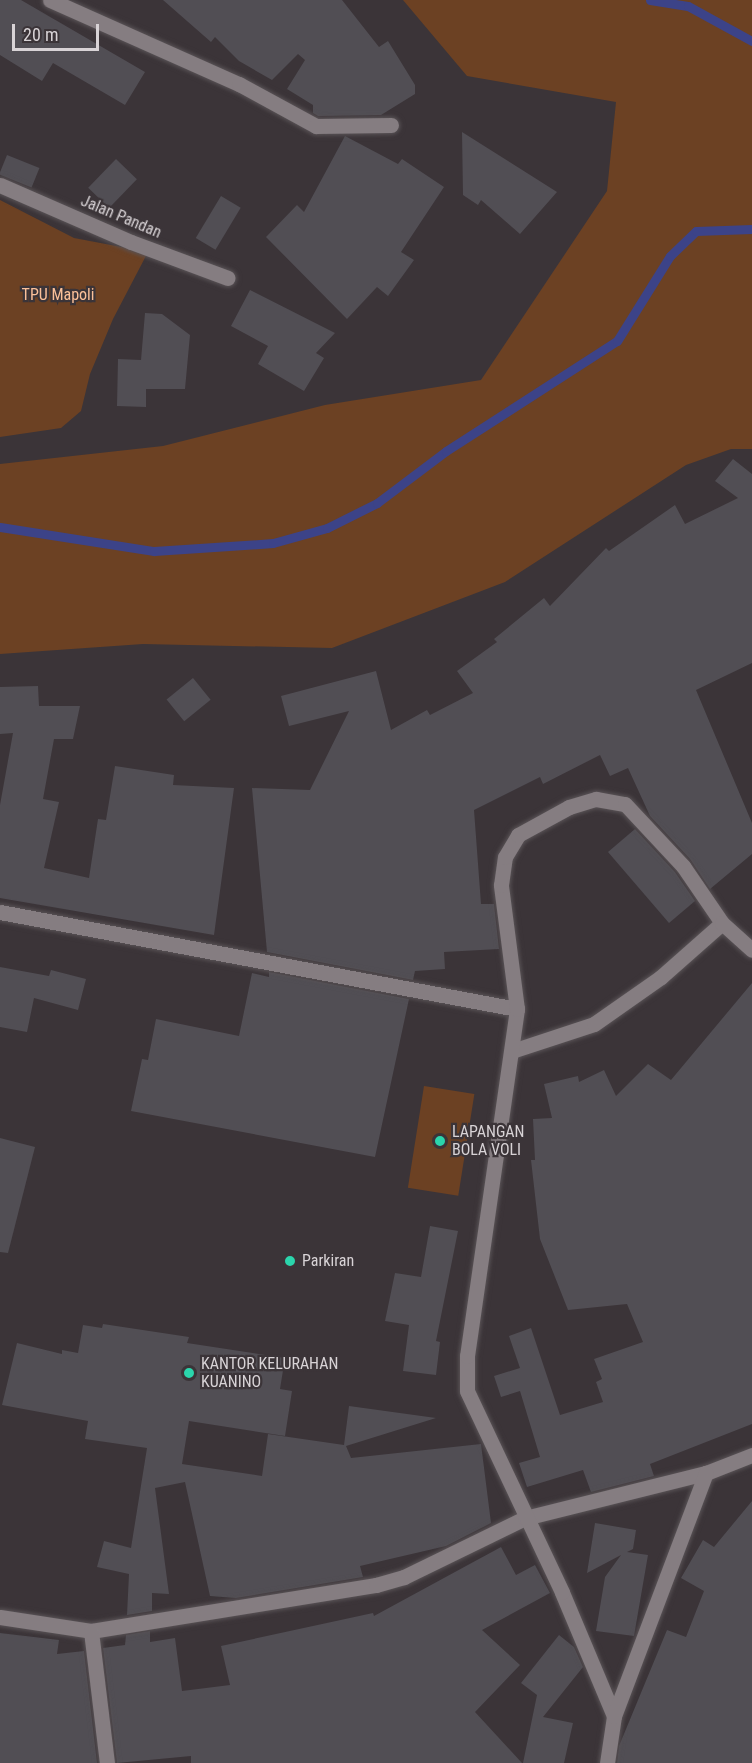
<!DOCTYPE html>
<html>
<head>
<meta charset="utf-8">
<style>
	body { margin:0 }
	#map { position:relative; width:752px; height:1763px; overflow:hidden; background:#3b3438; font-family:"Roboto Condensed",sans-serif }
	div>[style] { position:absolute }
	.green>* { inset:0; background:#6c4123; transform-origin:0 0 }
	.stream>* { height:9px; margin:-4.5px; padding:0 4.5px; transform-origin:4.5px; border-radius:4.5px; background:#3c4388 }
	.building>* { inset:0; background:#514e54; transform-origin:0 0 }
	.roads { filter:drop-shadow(0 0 2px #595356) drop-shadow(0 0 2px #595356) }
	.minor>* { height:15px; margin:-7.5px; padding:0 7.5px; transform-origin:7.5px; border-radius:7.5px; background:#857d81 }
	.tertiary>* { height:15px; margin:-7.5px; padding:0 7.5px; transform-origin:7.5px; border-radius:7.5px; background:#857d81 }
	.dots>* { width:16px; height:16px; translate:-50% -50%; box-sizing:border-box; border:3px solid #3b3438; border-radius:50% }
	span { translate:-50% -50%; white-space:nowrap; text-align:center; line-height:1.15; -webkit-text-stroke:4.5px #3b3438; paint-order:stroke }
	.street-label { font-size:16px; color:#d8d3d6 }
	.park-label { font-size:16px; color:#fbc099 }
	.poi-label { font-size:16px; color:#d8d3d6 }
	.left { translate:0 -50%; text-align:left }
	.scale { position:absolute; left:12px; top:24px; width:87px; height:27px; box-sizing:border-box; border:3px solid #d8d3d6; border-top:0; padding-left:8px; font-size:18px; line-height:21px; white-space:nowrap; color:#d8d3d6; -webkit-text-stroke:4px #3b3438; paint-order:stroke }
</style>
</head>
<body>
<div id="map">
	<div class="green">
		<div style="clip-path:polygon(403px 0,752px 0,752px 449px,731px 449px,686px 465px,505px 582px,332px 648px,143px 644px,0 654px,0 464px,163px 446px,325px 405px,481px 380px,607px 191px,616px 102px,467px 76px)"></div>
		<div style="clip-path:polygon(0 200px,74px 238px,148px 252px,113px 319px,90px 374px,81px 411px,61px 428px,0 437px)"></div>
		<div style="left:424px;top:1086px;width:51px;height:103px;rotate:9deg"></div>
	</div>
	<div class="stream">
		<div style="left:650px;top:0;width:38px;rotate:9deg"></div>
		<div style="left:688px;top:6px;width:73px;rotate:28.7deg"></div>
		<div style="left:0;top:527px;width:156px;rotate:8.9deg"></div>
		<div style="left:154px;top:551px;width:119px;rotate:-3.8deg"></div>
		<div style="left:273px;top:543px;width:56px;rotate:-15.5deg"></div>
		<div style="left:327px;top:528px;width:56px;rotate:-26.6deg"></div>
		<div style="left:377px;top:503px;width:86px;rotate:-37deg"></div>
		<div style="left:446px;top:451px;width:203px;rotate:-32.8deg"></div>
		<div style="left:617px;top:341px;width:100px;rotate:-58.1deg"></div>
		<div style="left:670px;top:256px;width:36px;rotate:-44deg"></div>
		<div style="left:696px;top:231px;width:56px;rotate:-2deg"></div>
	</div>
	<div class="building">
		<div style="clip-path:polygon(0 0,21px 0,145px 72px,125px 105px,53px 63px,42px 81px,0 55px)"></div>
		<div style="clip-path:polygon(163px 0,342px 0,379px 47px,388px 41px,415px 85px,415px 94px,381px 115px,318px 116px,313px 113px,313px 105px,287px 89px,305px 60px,298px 54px,272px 80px,239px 61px,215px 37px,211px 42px)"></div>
		<div style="clip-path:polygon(462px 132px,557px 192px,520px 234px,481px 200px,478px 205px,463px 195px)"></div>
		<div style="clip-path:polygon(345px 136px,398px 164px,402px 159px,444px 187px,401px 252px,414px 260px,388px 296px,377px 287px,347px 319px,266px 237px,297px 205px,304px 212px)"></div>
		<div style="left:7px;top:155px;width:35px;height:21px;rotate:22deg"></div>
		<div style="left:116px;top:159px;width:29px;height:40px;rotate:44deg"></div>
		<div style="left:221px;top:196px;width:23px;height:49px;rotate:31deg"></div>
		<div style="clip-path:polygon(250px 290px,335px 333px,316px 353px,324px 358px,304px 391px,258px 364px,268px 346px,231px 326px)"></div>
		<div style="clip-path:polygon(145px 313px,162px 314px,190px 335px,185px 389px,146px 389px,146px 407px,117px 406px,118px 359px,141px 360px)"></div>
		<div style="clip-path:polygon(733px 459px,752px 474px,752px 663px,696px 690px,752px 823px,752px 854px,710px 889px,690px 859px,650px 816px,628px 768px,610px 776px,600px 755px,543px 784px,540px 777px,474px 810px,481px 904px,494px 904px,499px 949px,444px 952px,445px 969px,415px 971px,413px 980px,267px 952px,252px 788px,310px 790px,349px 711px,289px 726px,281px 696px,376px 671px,391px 730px,427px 710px,430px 715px,473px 693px,457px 671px,497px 642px,494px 639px,544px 598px,550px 606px,606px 548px,609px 551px,675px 505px,685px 524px,738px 498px,715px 481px)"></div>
		<div style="left:193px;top:678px;width:28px;height:34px;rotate:51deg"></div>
		<div style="clip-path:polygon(38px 686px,39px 706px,80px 706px,73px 739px,54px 739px,43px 799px,59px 802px,44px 868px,89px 878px,98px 819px,106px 820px,115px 766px,174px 775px,173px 785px,234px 788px,214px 935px,0 898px,0 805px,13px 733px,0 734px,0 687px)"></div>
		<div style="clip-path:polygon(635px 829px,675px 872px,695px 901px,669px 923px,608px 852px)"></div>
		<div style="clip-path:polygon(0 967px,49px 976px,51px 970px,86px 979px,78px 1010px,34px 998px,27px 1032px,0 1027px)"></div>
		<div style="clip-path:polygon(269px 972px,409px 999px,375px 1157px,131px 1111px,142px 1059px,148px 1060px,156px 1019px,239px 1036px,252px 973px,269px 977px)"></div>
		<div style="clip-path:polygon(752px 983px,752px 1424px,650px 1464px,654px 1476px,591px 1492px,583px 1470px,527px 1487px,519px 1463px,540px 1457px,520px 1391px,501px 1397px,494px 1376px,520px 1368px,509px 1336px,531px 1328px,560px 1415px,603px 1402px,596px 1382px,602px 1379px,594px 1359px,643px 1342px,627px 1304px,568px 1310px,540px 1239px,531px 1160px,535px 1160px,533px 1119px,552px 1118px,544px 1084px,578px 1076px,579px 1082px,604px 1070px,616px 1096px,648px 1064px,671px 1080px)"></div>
		<div style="clip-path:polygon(0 1138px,35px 1147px,8px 1253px,0 1252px)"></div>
		<div style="clip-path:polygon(430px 1226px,458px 1231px,436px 1341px,440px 1342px,436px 1375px,403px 1371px,409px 1325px,385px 1321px,395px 1273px,421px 1277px)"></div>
		<div style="clip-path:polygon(103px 1324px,189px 1337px,187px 1343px,285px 1358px,280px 1389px,292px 1391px,285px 1436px,189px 1421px,182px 1464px,262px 1476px,268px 1434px,344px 1445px,349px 1406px,436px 1418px,346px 1446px,351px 1458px,481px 1444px,491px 1523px,446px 1546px,360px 1566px,363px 1577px,236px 1598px,210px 1596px,185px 1482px,155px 1488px,169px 1594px,152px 1593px,152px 1611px,127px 1615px,129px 1574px,97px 1567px,104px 1541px,131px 1548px,147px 1448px,85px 1439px,88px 1421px,2px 1405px,17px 1343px,62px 1354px,62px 1350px,78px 1353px,83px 1325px,102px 1328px)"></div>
		<div style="clip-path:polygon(752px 1501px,752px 1763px,617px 1763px,619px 1746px,667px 1630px,686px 1637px,704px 1591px,681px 1578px,703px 1540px,714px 1547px)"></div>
		<div style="clip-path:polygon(595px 1523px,636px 1530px,633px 1549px,627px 1552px,648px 1555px,634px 1636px,596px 1631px,605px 1577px,621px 1555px,587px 1573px)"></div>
		<div style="clip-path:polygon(501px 1547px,516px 1575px,535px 1565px,550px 1593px,482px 1630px,520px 1665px,475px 1712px,522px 1763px,191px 1763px,191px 1756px,117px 1763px,103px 1648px,125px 1645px,126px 1635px,150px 1631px,150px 1642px,175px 1638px,182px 1691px,230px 1685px,221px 1646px,373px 1613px,374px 1616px)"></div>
		<div style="clip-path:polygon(0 1633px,59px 1640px,57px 1654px,84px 1651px,97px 1763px,0 1763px)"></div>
		<div style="clip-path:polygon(559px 1635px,574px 1647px,583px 1667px,543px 1717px,573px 1723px,564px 1763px,523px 1763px,537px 1695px,521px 1683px)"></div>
	</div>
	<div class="roads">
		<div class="minor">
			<div style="left:0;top:185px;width:143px;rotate:23.5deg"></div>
			<div style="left:131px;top:242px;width:103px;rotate:20.4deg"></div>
			<div style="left:0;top:912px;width:526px;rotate:10.63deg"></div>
			<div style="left:512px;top:1051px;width:86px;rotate:-18.2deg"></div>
			<div style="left:594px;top:1024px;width:82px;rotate:-35deg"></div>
			<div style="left:661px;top:977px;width:81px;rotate:-41.5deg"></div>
			<div style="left:0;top:1617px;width:92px;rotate:8.7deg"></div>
			<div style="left:91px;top:1631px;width:289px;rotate:-9.2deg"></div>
			<div style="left:376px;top:1585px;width:29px;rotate:-16deg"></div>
			<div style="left:404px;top:1577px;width:135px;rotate:-26deg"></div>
			<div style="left:525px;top:1518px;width:187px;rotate:-14deg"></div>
			<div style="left:706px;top:1473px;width:49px;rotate:-21.4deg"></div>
			<div style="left:91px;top:1631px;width:133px;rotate:83.1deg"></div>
			<div style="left:614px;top:1716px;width:134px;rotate:-112.8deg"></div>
			<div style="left:562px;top:1592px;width:222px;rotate:-115.3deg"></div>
			<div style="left:467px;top:1391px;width:35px;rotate:-90deg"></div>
			<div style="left:467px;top:1356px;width:351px;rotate:-81.8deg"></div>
			<div style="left:517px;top:1009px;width:125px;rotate:-97.4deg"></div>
			<div style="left:501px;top:885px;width:28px;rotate:-82deg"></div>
			<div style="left:505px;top:857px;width:26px;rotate:-59deg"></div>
			<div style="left:518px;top:835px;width:58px;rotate:-28.8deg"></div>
			<div style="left:569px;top:807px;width:28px;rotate:-17deg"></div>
			<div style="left:596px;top:799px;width:29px;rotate:10deg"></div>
			<div style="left:625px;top:804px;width:85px;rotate:46.9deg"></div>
			<div style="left:683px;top:866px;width:69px;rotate:55.6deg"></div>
			<div style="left:722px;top:923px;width:40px;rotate:42deg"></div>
			<div style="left:607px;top:1763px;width:48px;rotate:-81.5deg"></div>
			<div style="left:614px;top:1716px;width:260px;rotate:-69.3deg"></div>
		</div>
		<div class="tertiary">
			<div style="left:50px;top:0;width:207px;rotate:24deg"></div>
			<div style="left:239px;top:84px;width:88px;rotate:28.6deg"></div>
			<div style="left:316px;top:126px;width:75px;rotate:-0.8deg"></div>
		</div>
	</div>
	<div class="dots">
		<div style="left:440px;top:1141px;background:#2bd5ac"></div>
		<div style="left:290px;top:1261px;background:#2bd5ac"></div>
		<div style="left:189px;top:1373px;background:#2bd5ac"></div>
	</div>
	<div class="street-label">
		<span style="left:121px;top:217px;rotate:23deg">Jalan Pandan</span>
	</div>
	<div class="park-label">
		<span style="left:58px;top:295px">TPU Mapoli</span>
	</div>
	<div class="poi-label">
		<span class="left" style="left:452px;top:1141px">LAPANGAN<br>BOLA VOLI</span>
		<span class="left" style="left:302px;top:1261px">Parkiran</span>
		<span class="left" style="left:201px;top:1373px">KANTOR KELURAHAN<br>KUANINO</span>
	</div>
	<div class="scale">20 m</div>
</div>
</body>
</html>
